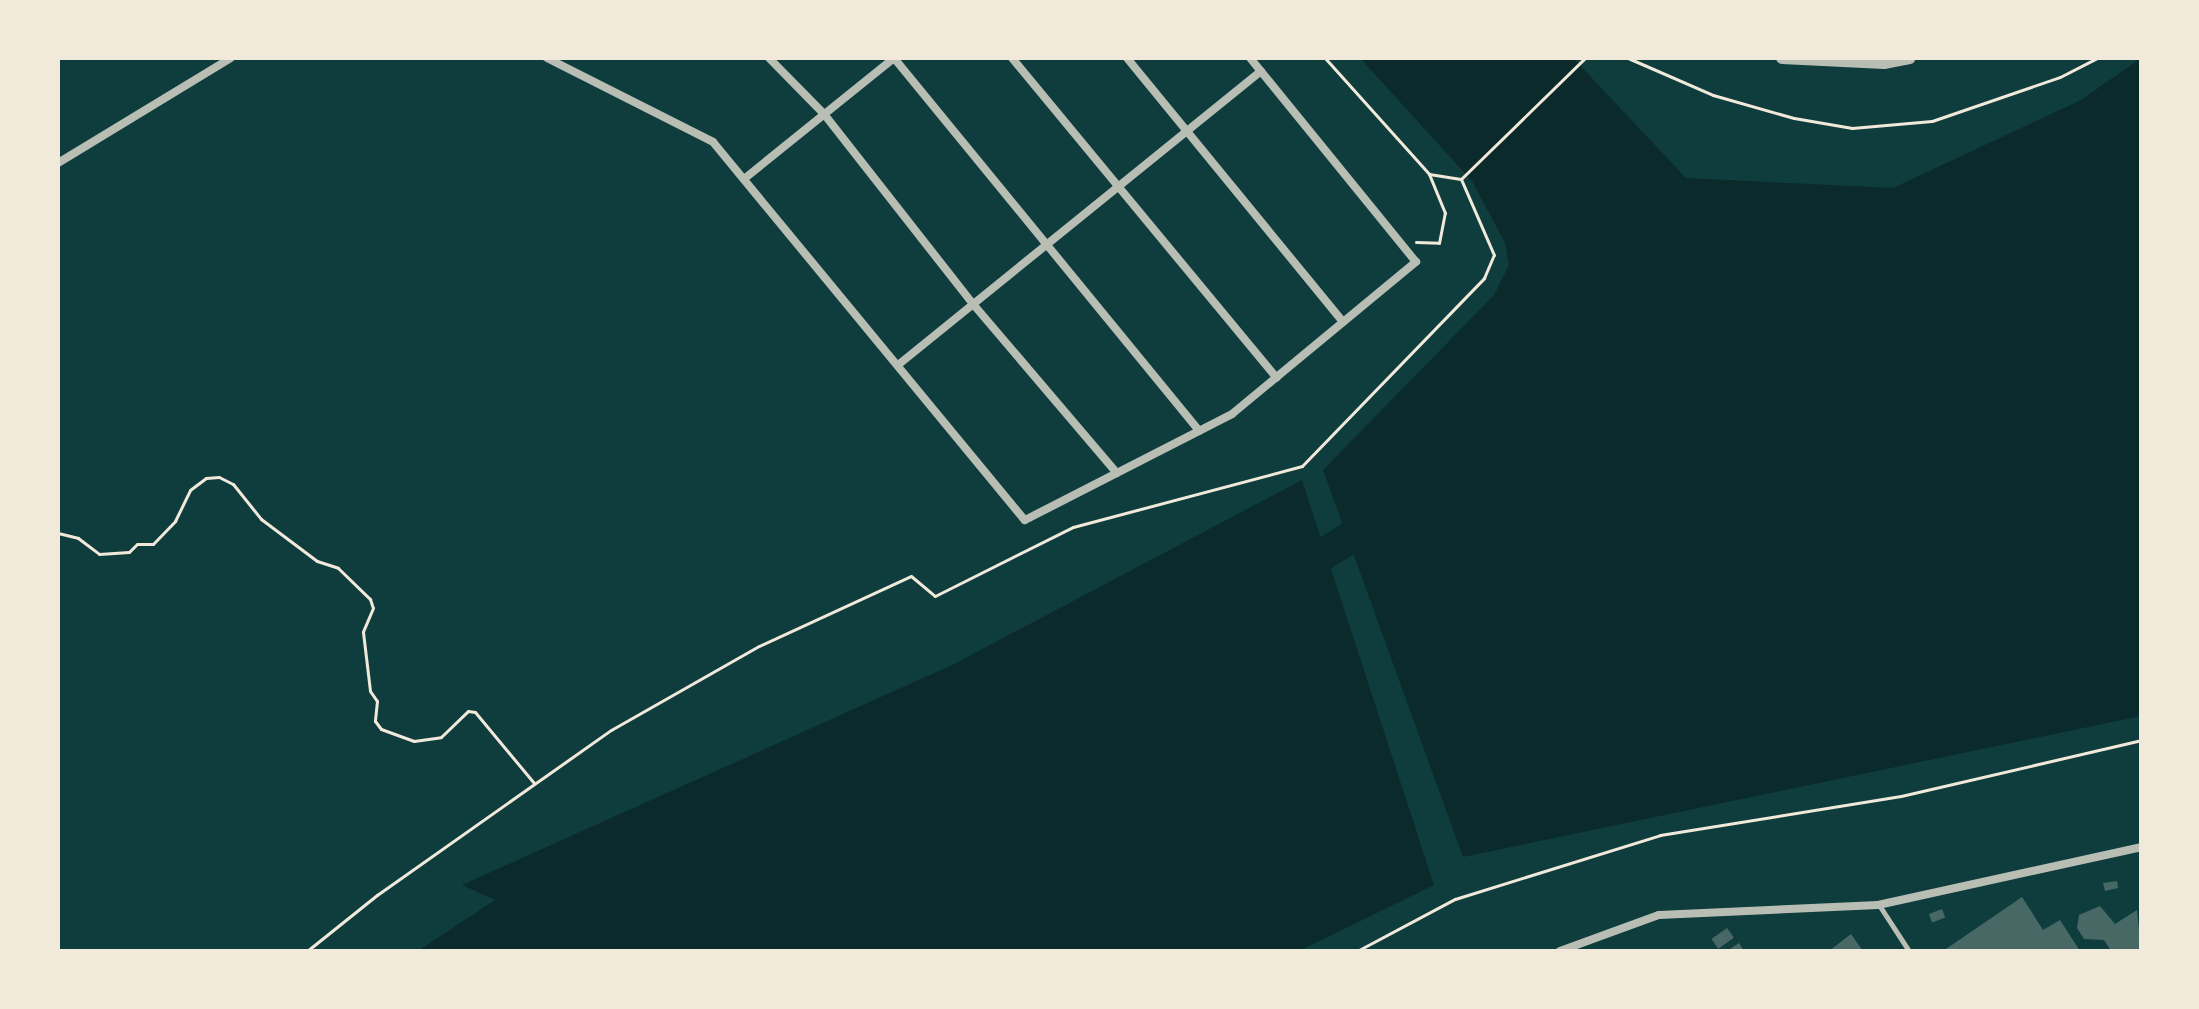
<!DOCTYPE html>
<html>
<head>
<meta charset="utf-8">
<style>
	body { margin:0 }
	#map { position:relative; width:2199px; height:1009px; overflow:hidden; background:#0f3d3e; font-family:"Source Serif 4",serif }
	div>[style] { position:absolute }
	.water>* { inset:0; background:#0a2a2b }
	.river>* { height:32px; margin:-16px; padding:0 16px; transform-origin:16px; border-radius:16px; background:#0a2a2b }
	.building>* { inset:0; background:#486865; transform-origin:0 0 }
	.path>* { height:3px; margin:-1.5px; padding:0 1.5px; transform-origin:1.5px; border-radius:1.5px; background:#f1e9da }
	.service>* { height:5px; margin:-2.5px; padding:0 2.5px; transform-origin:2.5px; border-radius:2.5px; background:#b8beb3 }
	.minor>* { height:8px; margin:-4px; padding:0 4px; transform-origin:4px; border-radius:4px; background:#b8beb3 }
	.tertiary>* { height:12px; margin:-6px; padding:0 6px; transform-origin:6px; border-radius:6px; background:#b8beb3 }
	span { translate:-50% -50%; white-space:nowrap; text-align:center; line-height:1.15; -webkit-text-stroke:7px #f1e9da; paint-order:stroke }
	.frame { position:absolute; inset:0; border:60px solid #f1e9da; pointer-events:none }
</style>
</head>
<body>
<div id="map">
	<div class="water">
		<div style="clip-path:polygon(1360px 58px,1573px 58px,1686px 178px,1893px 188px,2081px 100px,2141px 58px,2141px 716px,1463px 857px,1323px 470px,1494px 295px,1509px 265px,1505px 243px,1472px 181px)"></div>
		<div style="clip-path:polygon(1302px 480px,1434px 885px,1299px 951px,418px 951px,495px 900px,462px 885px,952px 665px)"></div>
	</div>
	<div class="river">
		<div style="left:1291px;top:574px;width:109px;rotate:-31.5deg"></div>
	</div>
	<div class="building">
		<div style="clip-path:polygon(2117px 881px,2118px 888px,2105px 891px,2103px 883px)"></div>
		<div style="clip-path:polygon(2022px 897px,2043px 930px,2060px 920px,2080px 951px,1943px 951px)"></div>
		<div style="clip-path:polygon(2100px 906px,2115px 924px,2137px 910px,2141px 951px,2111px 951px,2104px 940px,2084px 939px,2077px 928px,2079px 915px)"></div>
		<div style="left:1942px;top:909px;width:9px;height:14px;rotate:69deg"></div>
		<div style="left:1727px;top:928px;width:12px;height:19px;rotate:55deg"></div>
		<div style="clip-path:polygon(1851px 934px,1863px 951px,1829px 951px)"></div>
		<div style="clip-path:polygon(1739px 943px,1744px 951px,1727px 951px)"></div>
	</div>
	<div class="path">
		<div style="left:1325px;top:58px;width:156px;rotate:48.1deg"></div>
		<div style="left:1628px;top:58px;width:93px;rotate:23.5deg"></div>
		<div style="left:1713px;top:95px;width:84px;rotate:15.9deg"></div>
		<div style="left:1794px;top:118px;width:59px;rotate:9.8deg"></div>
		<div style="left:1852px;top:128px;width:80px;rotate:-5deg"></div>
		<div style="left:1932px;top:121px;width:135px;rotate:-19deg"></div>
		<div style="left:2060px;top:77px;width:42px;rotate:-27.2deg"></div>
		<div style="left:1416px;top:242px;width:23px;rotate:2deg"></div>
		<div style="left:1439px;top:243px;width:31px;rotate:-79deg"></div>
		<div style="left:1445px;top:213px;width:42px;rotate:-112.3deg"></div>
		<div style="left:1429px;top:174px;width:32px;rotate:9deg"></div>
		<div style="left:1461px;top:179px;width:173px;rotate:-44.3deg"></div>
		<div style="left:58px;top:533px;width:21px;rotate:14deg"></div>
		<div style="left:78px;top:538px;width:26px;rotate:37deg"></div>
		<div style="left:99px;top:554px;width:30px;rotate:-4deg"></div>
		<div style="left:129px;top:552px;width:11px;rotate:-45deg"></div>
		<div style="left:137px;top:544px;width:16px"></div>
		<div style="left:153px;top:544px;width:32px;rotate:-46deg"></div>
		<div style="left:175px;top:521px;width:34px;rotate:-64deg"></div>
		<div style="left:190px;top:490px;width:20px;rotate:-37deg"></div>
		<div style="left:206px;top:478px;width:13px;rotate:-4deg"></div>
		<div style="left:219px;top:477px;width:16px;rotate:27deg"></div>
		<div style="left:233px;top:484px;width:45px;rotate:51.3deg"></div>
		<div style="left:261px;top:519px;width:70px;rotate:36.9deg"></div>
		<div style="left:317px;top:561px;width:22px;rotate:18deg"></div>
		<div style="left:338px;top:568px;width:45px;rotate:44.1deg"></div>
		<div style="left:370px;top:599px;width:9px;rotate:72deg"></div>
		<div style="left:373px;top:608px;width:26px;rotate:113deg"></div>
		<div style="left:363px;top:632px;width:59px;rotate:83.2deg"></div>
		<div style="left:370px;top:691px;width:12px;rotate:55deg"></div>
		<div style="left:377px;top:701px;width:20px;rotate:96deg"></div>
		<div style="left:375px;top:721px;width:10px;rotate:53deg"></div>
		<div style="left:381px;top:729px;width:35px;rotate:20deg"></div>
		<div style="left:414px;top:741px;width:27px;rotate:-8deg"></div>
		<div style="left:441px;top:737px;width:37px;rotate:-44deg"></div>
		<div style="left:468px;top:711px;width:7px;rotate:8deg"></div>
		<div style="left:475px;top:712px;width:92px;rotate:50.3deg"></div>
		<div style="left:307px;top:951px;width:90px;rotate:-38.7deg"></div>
		<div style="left:377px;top:895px;width:286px;rotate:-35.2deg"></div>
		<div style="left:611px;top:730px;width:170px;rotate:-29.6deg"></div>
		<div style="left:759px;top:646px;width:167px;rotate:-24.7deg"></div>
		<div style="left:911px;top:576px;width:31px;rotate:40deg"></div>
		<div style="left:935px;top:596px;width:154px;rotate:-26.6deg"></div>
		<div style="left:1073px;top:527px;width:237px;rotate:-14.9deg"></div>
		<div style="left:1302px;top:466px;width:262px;rotate:-45.9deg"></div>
		<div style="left:1484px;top:278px;width:25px;rotate:-67deg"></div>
		<div style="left:1494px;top:255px;width:83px;rotate:-113.5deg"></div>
		<div style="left:1357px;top:951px;width:111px;rotate:-28deg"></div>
		<div style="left:1455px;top:899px;width:215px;rotate:-17.3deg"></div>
		<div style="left:1660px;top:835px;width:244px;rotate:-9.2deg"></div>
		<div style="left:1901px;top:796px;width:246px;rotate:-13.1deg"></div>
	</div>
	<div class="service">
		<div style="left:1879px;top:905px;width:55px;rotate:56.9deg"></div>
	</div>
	<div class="minor">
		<div style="left:547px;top:58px;width:186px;rotate:26.8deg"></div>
		<div style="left:713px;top:142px;width:490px;rotate:50.5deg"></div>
		<div style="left:1025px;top:520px;width:233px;rotate:-27.1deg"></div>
		<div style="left:1232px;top:414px;width:239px;rotate:-39.6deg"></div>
		<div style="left:1416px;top:262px;width:263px;rotate:-129.1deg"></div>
		<div style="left:769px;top:58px;width:78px;rotate:45.5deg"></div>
		<div style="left:824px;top:114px;width:241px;rotate:51.9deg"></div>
		<div style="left:973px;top:304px;width:222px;rotate:49.6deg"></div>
		<div style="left:1012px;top:58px;width:415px;rotate:50.4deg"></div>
		<div style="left:1127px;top:58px;width:341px;rotate:50.7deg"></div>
		<div style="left:58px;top:163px;width:202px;rotate:-31.3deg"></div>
		<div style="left:744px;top:179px;width:193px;rotate:-38.9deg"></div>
		<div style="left:894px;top:58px;width:482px;rotate:50.7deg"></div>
		<div style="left:898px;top:365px;width:467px;rotate:-39deg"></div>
		<div style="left:1560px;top:951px;width:105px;rotate:-20deg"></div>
		<div style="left:1659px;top:915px;width:219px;rotate:-2.6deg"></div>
		<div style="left:1878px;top:905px;width:269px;rotate:-12.4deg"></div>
	</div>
	<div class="tertiary">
		<div style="left:1782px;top:58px;width:102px;rotate:2.8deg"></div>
		<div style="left:1884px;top:63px;width:26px;rotate:-11deg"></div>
	</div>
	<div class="frame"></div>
</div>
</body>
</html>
